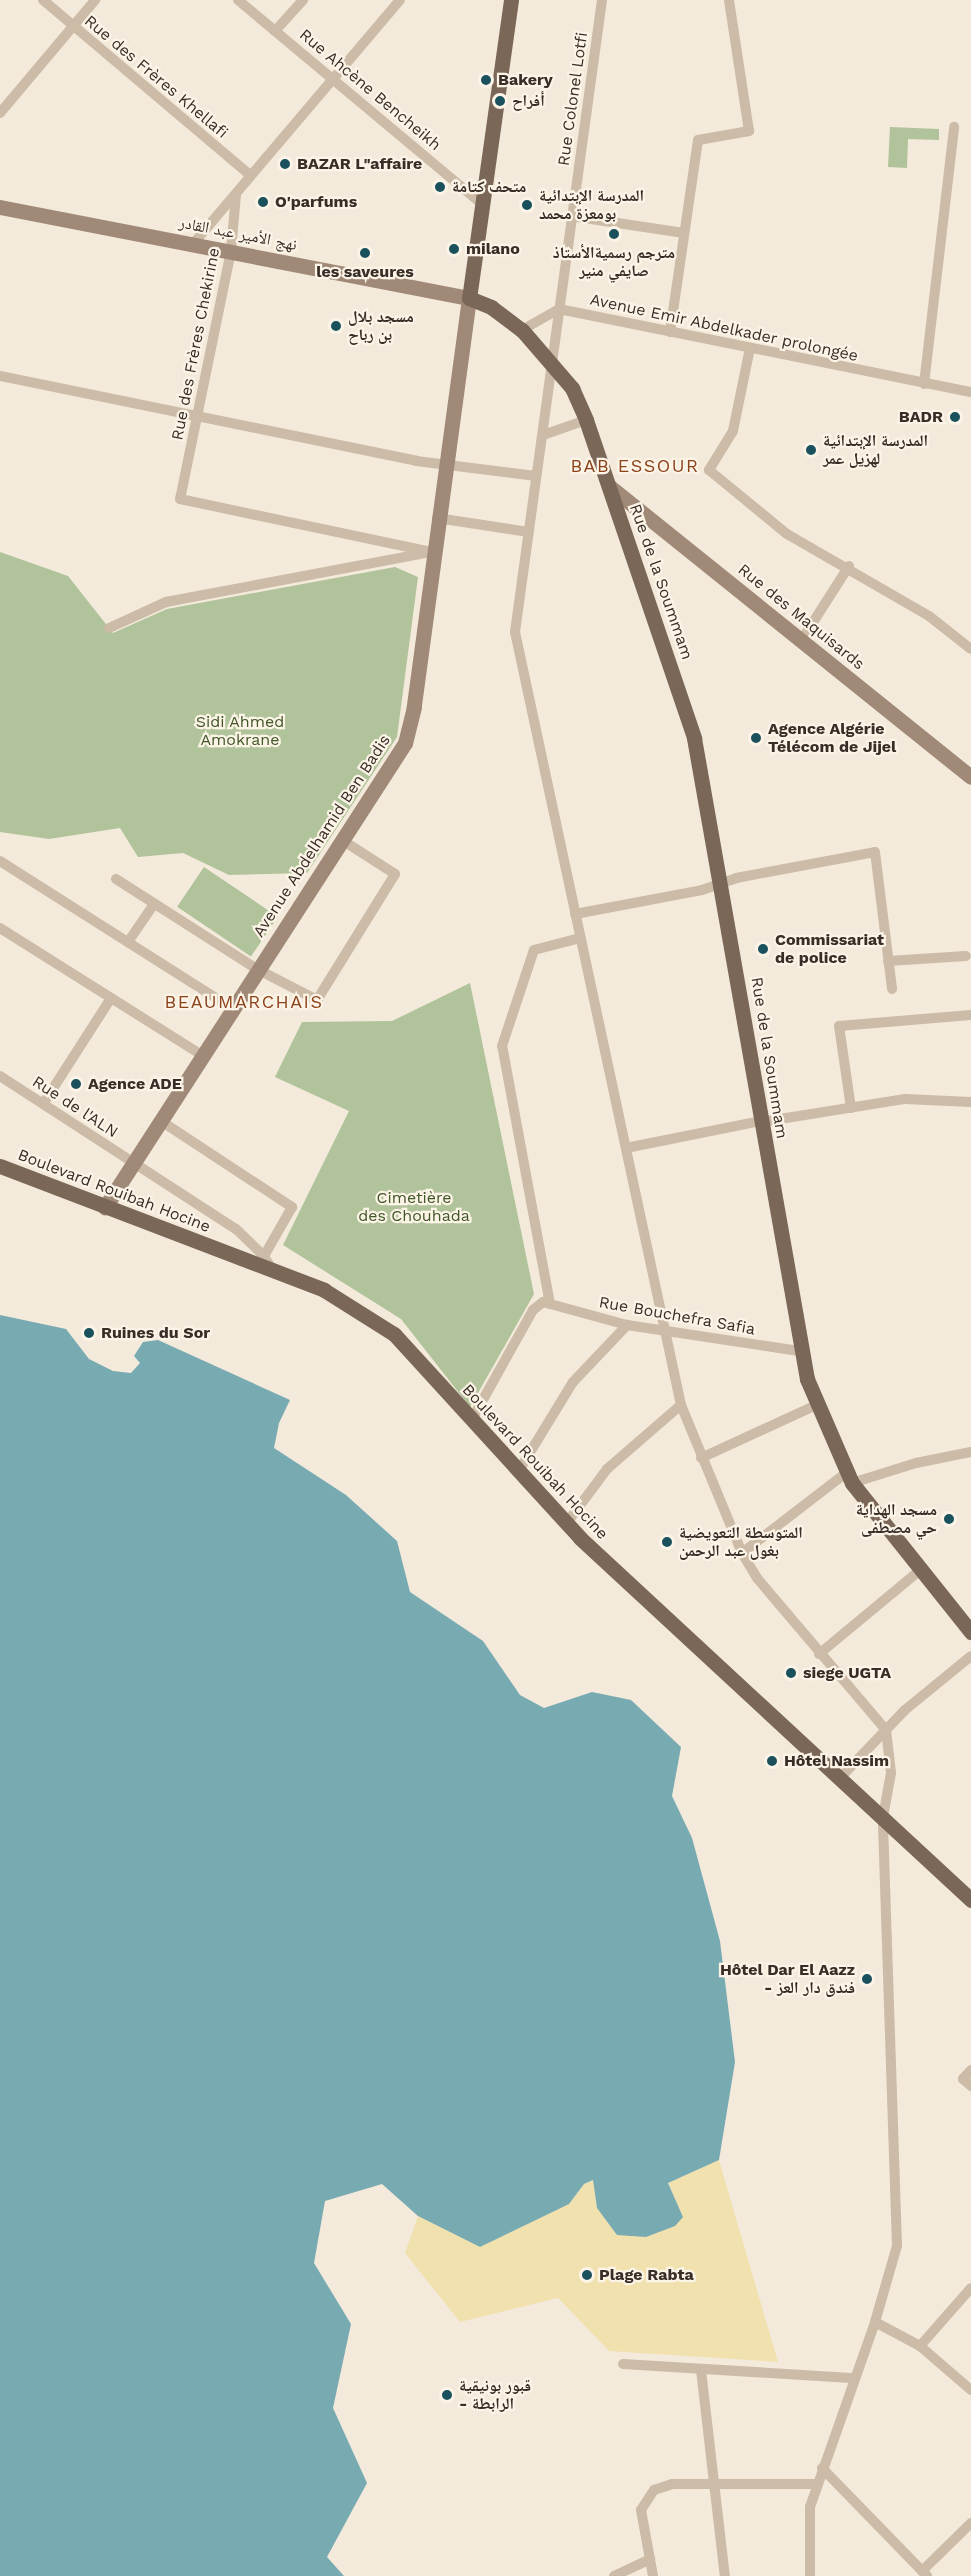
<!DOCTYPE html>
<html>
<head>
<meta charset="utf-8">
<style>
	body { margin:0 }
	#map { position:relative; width:971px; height:2576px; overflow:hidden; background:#f3eadb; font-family:"Work Sans","Noto Naskh Arabic",sans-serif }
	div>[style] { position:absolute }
	.green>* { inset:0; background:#b1c39a; transform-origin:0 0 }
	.sand>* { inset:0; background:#f1e1af }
	.water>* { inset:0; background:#78aab2 }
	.minor>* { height:10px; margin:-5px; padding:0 5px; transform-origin:5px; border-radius:5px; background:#ccbba6 }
	.secondary>* { height:15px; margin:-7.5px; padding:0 7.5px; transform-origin:7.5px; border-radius:7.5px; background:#a08a77 }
	.primary>* { height:15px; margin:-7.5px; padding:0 7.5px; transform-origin:7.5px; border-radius:7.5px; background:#7b6757 }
	.dots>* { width:16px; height:16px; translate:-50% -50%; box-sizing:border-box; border:3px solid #fbf4e7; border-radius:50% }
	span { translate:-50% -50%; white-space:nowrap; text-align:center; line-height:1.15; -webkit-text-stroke:4.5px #fbf4e7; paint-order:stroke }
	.street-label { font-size:16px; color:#382e27 }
	.poi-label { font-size:16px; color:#382e27; font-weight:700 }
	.left { translate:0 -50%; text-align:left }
	.right { translate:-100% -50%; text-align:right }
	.park-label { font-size:16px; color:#425829 }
	.neighbourhood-label { font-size:18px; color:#8c421b; letter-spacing:1.5px }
</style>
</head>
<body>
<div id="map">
	<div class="green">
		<div style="clip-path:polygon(890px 127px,939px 129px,939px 140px,908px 139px,907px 168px,888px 167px)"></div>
		<div style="clip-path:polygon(0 552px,68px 576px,113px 633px,167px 609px,395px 567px,418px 577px,397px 737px,307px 873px,229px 875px,183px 853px,138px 857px,120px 828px,49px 839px,0 832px)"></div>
		<div style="left:204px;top:867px;width:89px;height:48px;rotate:34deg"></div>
		<div style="clip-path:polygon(470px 983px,534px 1294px,470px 1407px,401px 1319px,283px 1245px,349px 1111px,275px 1077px,302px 1022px,392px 1021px)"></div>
	</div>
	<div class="sand">
		<div style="clip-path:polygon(719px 2160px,778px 2362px,609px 2351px,558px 2298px,460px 2322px,405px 2253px,418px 2216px,480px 2247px,569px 2204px,584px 2184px,594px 2180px,597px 2208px,683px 2217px,668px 2183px)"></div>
	</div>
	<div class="water">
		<div style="clip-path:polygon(0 1315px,66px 1329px,89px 1359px,113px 1371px,131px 1373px,140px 1363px,134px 1356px,143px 1342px,158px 1340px,290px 1400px,279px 1423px,274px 1448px,346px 1495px,397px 1541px,410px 1592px,483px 1641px,520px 1695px,544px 1708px,592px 1692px,631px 1700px,681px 1747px,672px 1796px,692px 1838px,720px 1941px,735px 2062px,719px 2160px,668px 2183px,683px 2217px,675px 2226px,646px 2237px,617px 2235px,597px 2208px,593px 2180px,584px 2184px,569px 2204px,480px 2247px,418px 2216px,382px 2184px,325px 2201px,314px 2263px,351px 2324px,333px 2408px,367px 2483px,327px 2557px,344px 2576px,0 2576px)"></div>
	</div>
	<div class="minor">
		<div style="left:43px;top:0;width:272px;rotate:40.2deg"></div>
		<div style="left:238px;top:0;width:318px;rotate:39.9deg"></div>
		<div style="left:602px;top:0;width:638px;rotate:97.84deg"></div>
		<div style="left:515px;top:632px;width:791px;rotate:77.88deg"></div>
		<div style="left:681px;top:1405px;width:160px;rotate:67.6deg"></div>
		<div style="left:742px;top:1553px;width:29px;rotate:59deg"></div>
		<div style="left:757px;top:1578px;width:199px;rotate:49.7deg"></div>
		<div style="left:275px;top:31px;width:42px;rotate:-47.9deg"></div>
		<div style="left:0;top:113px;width:148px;rotate:-49.9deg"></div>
		<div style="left:236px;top:194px;width:57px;rotate:95deg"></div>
		<div style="left:231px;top:251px;width:253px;rotate:101.6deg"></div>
		<div style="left:180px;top:499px;width:258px;rotate:11.9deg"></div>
		<div style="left:571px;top:216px;width:114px;rotate:8.6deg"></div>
		<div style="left:193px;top:244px;width:320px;rotate:-49.7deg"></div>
		<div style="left:522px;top:330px;width:43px;rotate:-29.6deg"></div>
		<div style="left:559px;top:309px;width:420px;rotate:11.4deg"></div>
		<div style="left:670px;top:332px;width:194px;rotate:-81.7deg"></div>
		<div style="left:698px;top:140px;width:52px;rotate:-10deg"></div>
		<div style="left:749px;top:131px;width:133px;rotate:-98.7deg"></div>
		<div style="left:750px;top:348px;width:85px;rotate:101.6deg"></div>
		<div style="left:733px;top:431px;width:46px;rotate:121.6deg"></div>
		<div style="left:709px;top:470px;width:101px;rotate:39.4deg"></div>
		<div style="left:787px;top:534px;width:164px;rotate:30deg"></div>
		<div style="left:929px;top:616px;width:53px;rotate:38.2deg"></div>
		<div style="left:0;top:376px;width:425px;rotate:11.5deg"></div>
		<div style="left:416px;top:461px;width:121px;rotate:7.1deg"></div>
		<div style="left:924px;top:384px;width:259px;rotate:-83.3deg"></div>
		<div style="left:543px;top:435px;width:46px;rotate:-19.2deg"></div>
		<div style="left:437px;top:518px;width:92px;rotate:8.7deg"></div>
		<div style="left:109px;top:628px;width:63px;rotate:-24.5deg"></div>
		<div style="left:166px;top:602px;width:265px;rotate:-10.7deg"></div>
		<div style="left:801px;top:641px;width:89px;rotate:-57.4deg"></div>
		<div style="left:0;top:861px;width:276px;rotate:32.4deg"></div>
		<div style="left:116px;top:879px;width:167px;rotate:32.6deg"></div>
		<div style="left:257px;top:969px;width:68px;rotate:27.3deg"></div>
		<div style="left:317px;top:1000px;width:148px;rotate:-58.2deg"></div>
		<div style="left:395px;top:874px;width:63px;rotate:-147.3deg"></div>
		<div style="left:575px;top:914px;width:129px;rotate:-10.7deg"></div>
		<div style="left:702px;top:890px;width:36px;rotate:-19deg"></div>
		<div style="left:736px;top:878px;width:141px;rotate:-10.6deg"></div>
		<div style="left:875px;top:852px;width:138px;rotate:82.9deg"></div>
		<div style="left:0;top:928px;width:240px;rotate:32.2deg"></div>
		<div style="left:128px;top:942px;width:46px;rotate:-55.6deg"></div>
		<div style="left:888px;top:961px;width:78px;rotate:-3.7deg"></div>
		<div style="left:0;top:1076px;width:281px;rotate:33deg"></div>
		<div style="left:236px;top:1229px;width:39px;rotate:44deg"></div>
		<div style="left:264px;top:1256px;width:17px;rotate:59deg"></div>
		<div style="left:43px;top:1104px;width:126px;rotate:-57.3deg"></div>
		<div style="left:851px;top:1108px;width:83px;rotate:-98.3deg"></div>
		<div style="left:839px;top:1026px;width:132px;rotate:-4.8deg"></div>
		<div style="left:161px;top:1121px;width:157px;rotate:33.3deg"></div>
		<div style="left:292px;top:1207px;width:56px;rotate:119.7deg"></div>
		<div style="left:761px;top:1122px;width:146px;rotate:-9.1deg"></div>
		<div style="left:905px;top:1099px;width:66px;rotate:2.6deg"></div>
		<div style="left:626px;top:1148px;width:138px;rotate:-11.3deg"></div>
		<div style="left:550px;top:1304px;width:262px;rotate:-100.5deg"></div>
		<div style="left:502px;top:1046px;width:101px;rotate:-71.6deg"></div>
		<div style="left:534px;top:950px;width:48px;rotate:-14.6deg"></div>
		<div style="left:471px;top:1421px;width:127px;rotate:-60.8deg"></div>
		<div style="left:533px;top:1310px;width:13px;rotate:-39deg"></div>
		<div style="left:543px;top:1302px;width:87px;rotate:15.3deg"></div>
		<div style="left:627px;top:1325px;width:174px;rotate:8.6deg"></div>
		<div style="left:701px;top:1458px;width:127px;rotate:-24.7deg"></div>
		<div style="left:518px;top:1472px;width:105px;rotate:-58.6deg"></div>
		<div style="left:573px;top:1382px;width:79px;rotate:-46.5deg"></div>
		<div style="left:852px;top:1483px;width:67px;rotate:-17.4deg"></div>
		<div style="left:916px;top:1463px;width:56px;rotate:-11.3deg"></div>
		<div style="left:566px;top:1524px;width:69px;rotate:-53.3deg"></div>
		<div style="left:607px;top:1469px;width:98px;rotate:-40.9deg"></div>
		<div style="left:742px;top:1553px;width:133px;rotate:-37.6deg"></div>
		<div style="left:819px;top:1654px;width:131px;rotate:-39.7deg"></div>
		<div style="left:840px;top:1778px;width:94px;rotate:-46.3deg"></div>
		<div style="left:905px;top:1710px;width:85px;rotate:-39.3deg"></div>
		<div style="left:971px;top:2070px;width:12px;rotate:132deg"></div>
		<div style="left:963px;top:2079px;width:11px;rotate:41deg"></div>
		<div style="left:875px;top:2322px;width:51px;rotate:28.1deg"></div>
		<div style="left:920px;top:2346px;width:67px;rotate:40.8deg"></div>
		<div style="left:920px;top:2346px;width:77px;rotate:-48.7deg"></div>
		<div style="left:623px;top:2364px;width:232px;rotate:3.5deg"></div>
		<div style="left:701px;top:2370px;width:207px;rotate:83.4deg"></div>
		<div style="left:822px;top:2468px;width:151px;rotate:45.8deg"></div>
		<div style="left:922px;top:2571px;width:69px;rotate:-44.4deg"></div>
		<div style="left:614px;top:2576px;width:40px;rotate:-25deg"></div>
		<div style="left:653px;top:2576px;width:67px;rotate:-100.3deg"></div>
		<div style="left:641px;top:2510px;width:24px;rotate:-57deg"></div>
		<div style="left:654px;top:2490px;width:19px;rotate:-18deg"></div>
		<div style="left:672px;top:2484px;width:145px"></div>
		<div style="left:810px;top:2576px;width:69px;rotate:-90deg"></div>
		<div style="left:810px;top:2507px;width:196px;rotate:-70.6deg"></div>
		<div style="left:875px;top:2322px;width:79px;rotate:-73.9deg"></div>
		<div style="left:897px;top:2246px;width:429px;rotate:-91.9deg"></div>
		<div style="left:883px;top:1817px;width:45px;rotate:-79.7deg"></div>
		<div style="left:891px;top:1773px;width:43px;rotate:-96.6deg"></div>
	</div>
	<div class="secondary">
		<div style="left:0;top:207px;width:478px;rotate:11deg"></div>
		<div style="left:469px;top:298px;width:413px;rotate:97.7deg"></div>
		<div style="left:414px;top:707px;width:37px;rotate:104deg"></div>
		<div style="left:405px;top:743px;width:553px;rotate:122.88deg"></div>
		<div style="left:609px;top:486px;width:464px;rotate:38.8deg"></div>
	</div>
	<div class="primary">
		<div style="left:511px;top:0;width:301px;rotate:98deg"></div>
		<div style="left:469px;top:298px;width:24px;rotate:22deg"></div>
		<div style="left:491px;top:307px;width:39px;rotate:37deg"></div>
		<div style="left:522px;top:330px;width:77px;rotate:49.2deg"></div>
		<div style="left:572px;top:388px;width:35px;rotate:66deg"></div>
		<div style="left:586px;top:420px;width:336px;rotate:71.2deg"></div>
		<div style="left:694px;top:738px;width:651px;rotate:80deg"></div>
		<div style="left:807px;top:1379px;width:113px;rotate:66.6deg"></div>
		<div style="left:852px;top:1483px;width:191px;rotate:51.4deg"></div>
		<div style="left:0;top:1166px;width:347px;rotate:20.9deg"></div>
		<div style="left:324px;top:1290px;width:83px;rotate:32.2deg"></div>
		<div style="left:394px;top:1334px;width:276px;rotate:47.6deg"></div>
		<div style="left:580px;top:1538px;width:533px;rotate:42.79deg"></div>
	</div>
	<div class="dots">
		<div style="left:486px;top:80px;background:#1a515c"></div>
		<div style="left:500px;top:101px;background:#1a515c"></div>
		<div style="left:285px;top:164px;background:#1a515c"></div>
		<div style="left:440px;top:187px;background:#1a515c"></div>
		<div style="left:263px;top:202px;background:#1a515c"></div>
		<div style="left:527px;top:205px;background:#1a515c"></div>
		<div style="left:614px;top:234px;background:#1a515c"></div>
		<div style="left:454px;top:249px;background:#1a515c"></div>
		<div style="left:365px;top:253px;background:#1a515c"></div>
		<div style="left:336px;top:326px;background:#1a515c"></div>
		<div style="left:955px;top:417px;background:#1a515c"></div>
		<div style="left:811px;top:450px;background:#1a515c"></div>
		<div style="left:756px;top:738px;background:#1a515c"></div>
		<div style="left:763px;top:949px;background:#1a515c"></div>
		<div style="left:76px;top:1084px;background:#1a515c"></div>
		<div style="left:89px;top:1333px;background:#1a515c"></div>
		<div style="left:949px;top:1519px;background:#1a515c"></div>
		<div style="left:667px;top:1542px;background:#1a515c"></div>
		<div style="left:791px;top:1673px;background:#1a515c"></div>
		<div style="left:772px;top:1761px;background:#1a515c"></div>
		<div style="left:867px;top:1979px;background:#1a515c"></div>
		<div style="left:587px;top:2275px;background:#1a515c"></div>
		<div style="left:447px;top:2395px;background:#1a515c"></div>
	</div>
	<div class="street-label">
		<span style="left:156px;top:77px;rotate:40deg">Rue des Frères Khellafi</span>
		<span style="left:370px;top:90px;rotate:40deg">Rue Ahcène Bencheikh</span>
		<span style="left:573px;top:99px;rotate:-82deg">Rue Colonel Lotfi</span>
		<span style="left:238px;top:234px;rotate:11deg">نهج الأمير عبد القادر</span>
		<span style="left:724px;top:328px;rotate:12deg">Avenue Emir Abdelkader prolongée</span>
		<span style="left:196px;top:344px;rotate:-79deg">Rue des Frères Chekirine</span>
		<span style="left:661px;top:582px;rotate:71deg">Rue de la Soummam</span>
		<span style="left:801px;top:617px;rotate:39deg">Rue des Maquisards</span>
		<span style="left:322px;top:836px;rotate:-57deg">Avenue Abdelhamid Ben Badis</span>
		<span style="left:769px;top:1058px;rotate:81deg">Rue de la Soummam</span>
		<span style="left:75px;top:1107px;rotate:33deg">Rue de l'ALN</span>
		<span style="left:114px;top:1191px;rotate:21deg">Boulevard Rouibah Hocine</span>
		<span style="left:677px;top:1316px;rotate:10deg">Rue Bouchefra Safia</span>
		<span style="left:535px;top:1462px;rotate:47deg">Boulevard Rouibah Hocine</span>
	</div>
	<div class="poi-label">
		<span class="left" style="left:498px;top:80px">Bakery</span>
		<span class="left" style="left:512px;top:101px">أفراح</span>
		<span class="left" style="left:297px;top:164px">BAZAR L"affaire</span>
		<span class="left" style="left:452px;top:187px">متحف كتامة</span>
		<span class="left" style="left:539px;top:205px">المدرسة الإبتدائية<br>بومعزة محمد</span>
		<span class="left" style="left:275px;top:202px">O'parfums</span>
		<span class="left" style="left:466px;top:249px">milano</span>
		<span style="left:614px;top:262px">مترجم رسميةالأستاذ<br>صايفي منير</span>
		<span style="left:365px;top:272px">les saveures</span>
		<span class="left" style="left:348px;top:326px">مسجد بلال<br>بن رباح</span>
		<span class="right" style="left:943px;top:417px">BADR</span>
		<span class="left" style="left:823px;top:450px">المدرسة الإبتدائية<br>لهزيل عمر</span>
		<span class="left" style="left:768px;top:738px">Agence Algérie<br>Télécom de Jijel</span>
		<span class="left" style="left:775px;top:949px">Commissariat<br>de police</span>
		<span class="left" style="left:88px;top:1084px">Agence ADE</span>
		<span class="left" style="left:101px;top:1333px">Ruines du Sor</span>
		<span class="right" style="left:937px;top:1519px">مسجد الهداية<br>حي مصطفى</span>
		<span class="left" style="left:679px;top:1542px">المتوسطة التعويضية<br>بغول عبد الرحمن</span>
		<span class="left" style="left:803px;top:1673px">siege UGTA</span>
		<span class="left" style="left:784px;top:1761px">Hôtel Nassim</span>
		<span class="right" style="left:855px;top:1979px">Hôtel Dar El Aazz<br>- فندق دار العز</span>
		<span class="left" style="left:599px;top:2275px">Plage Rabta</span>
		<span class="left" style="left:459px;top:2395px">قبور بونيقية<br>- الرابطة</span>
	</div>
	<div class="park-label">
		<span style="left:240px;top:731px">Sidi Ahmed<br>Amokrane</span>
		<span style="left:414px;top:1207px">Cimetière<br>des Chouhada</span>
	</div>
	<div class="neighbourhood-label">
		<span style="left:635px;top:466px">BAB ESSOUR</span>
		<span style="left:244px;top:1002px">BEAUMARCHAIS</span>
	</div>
</div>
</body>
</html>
